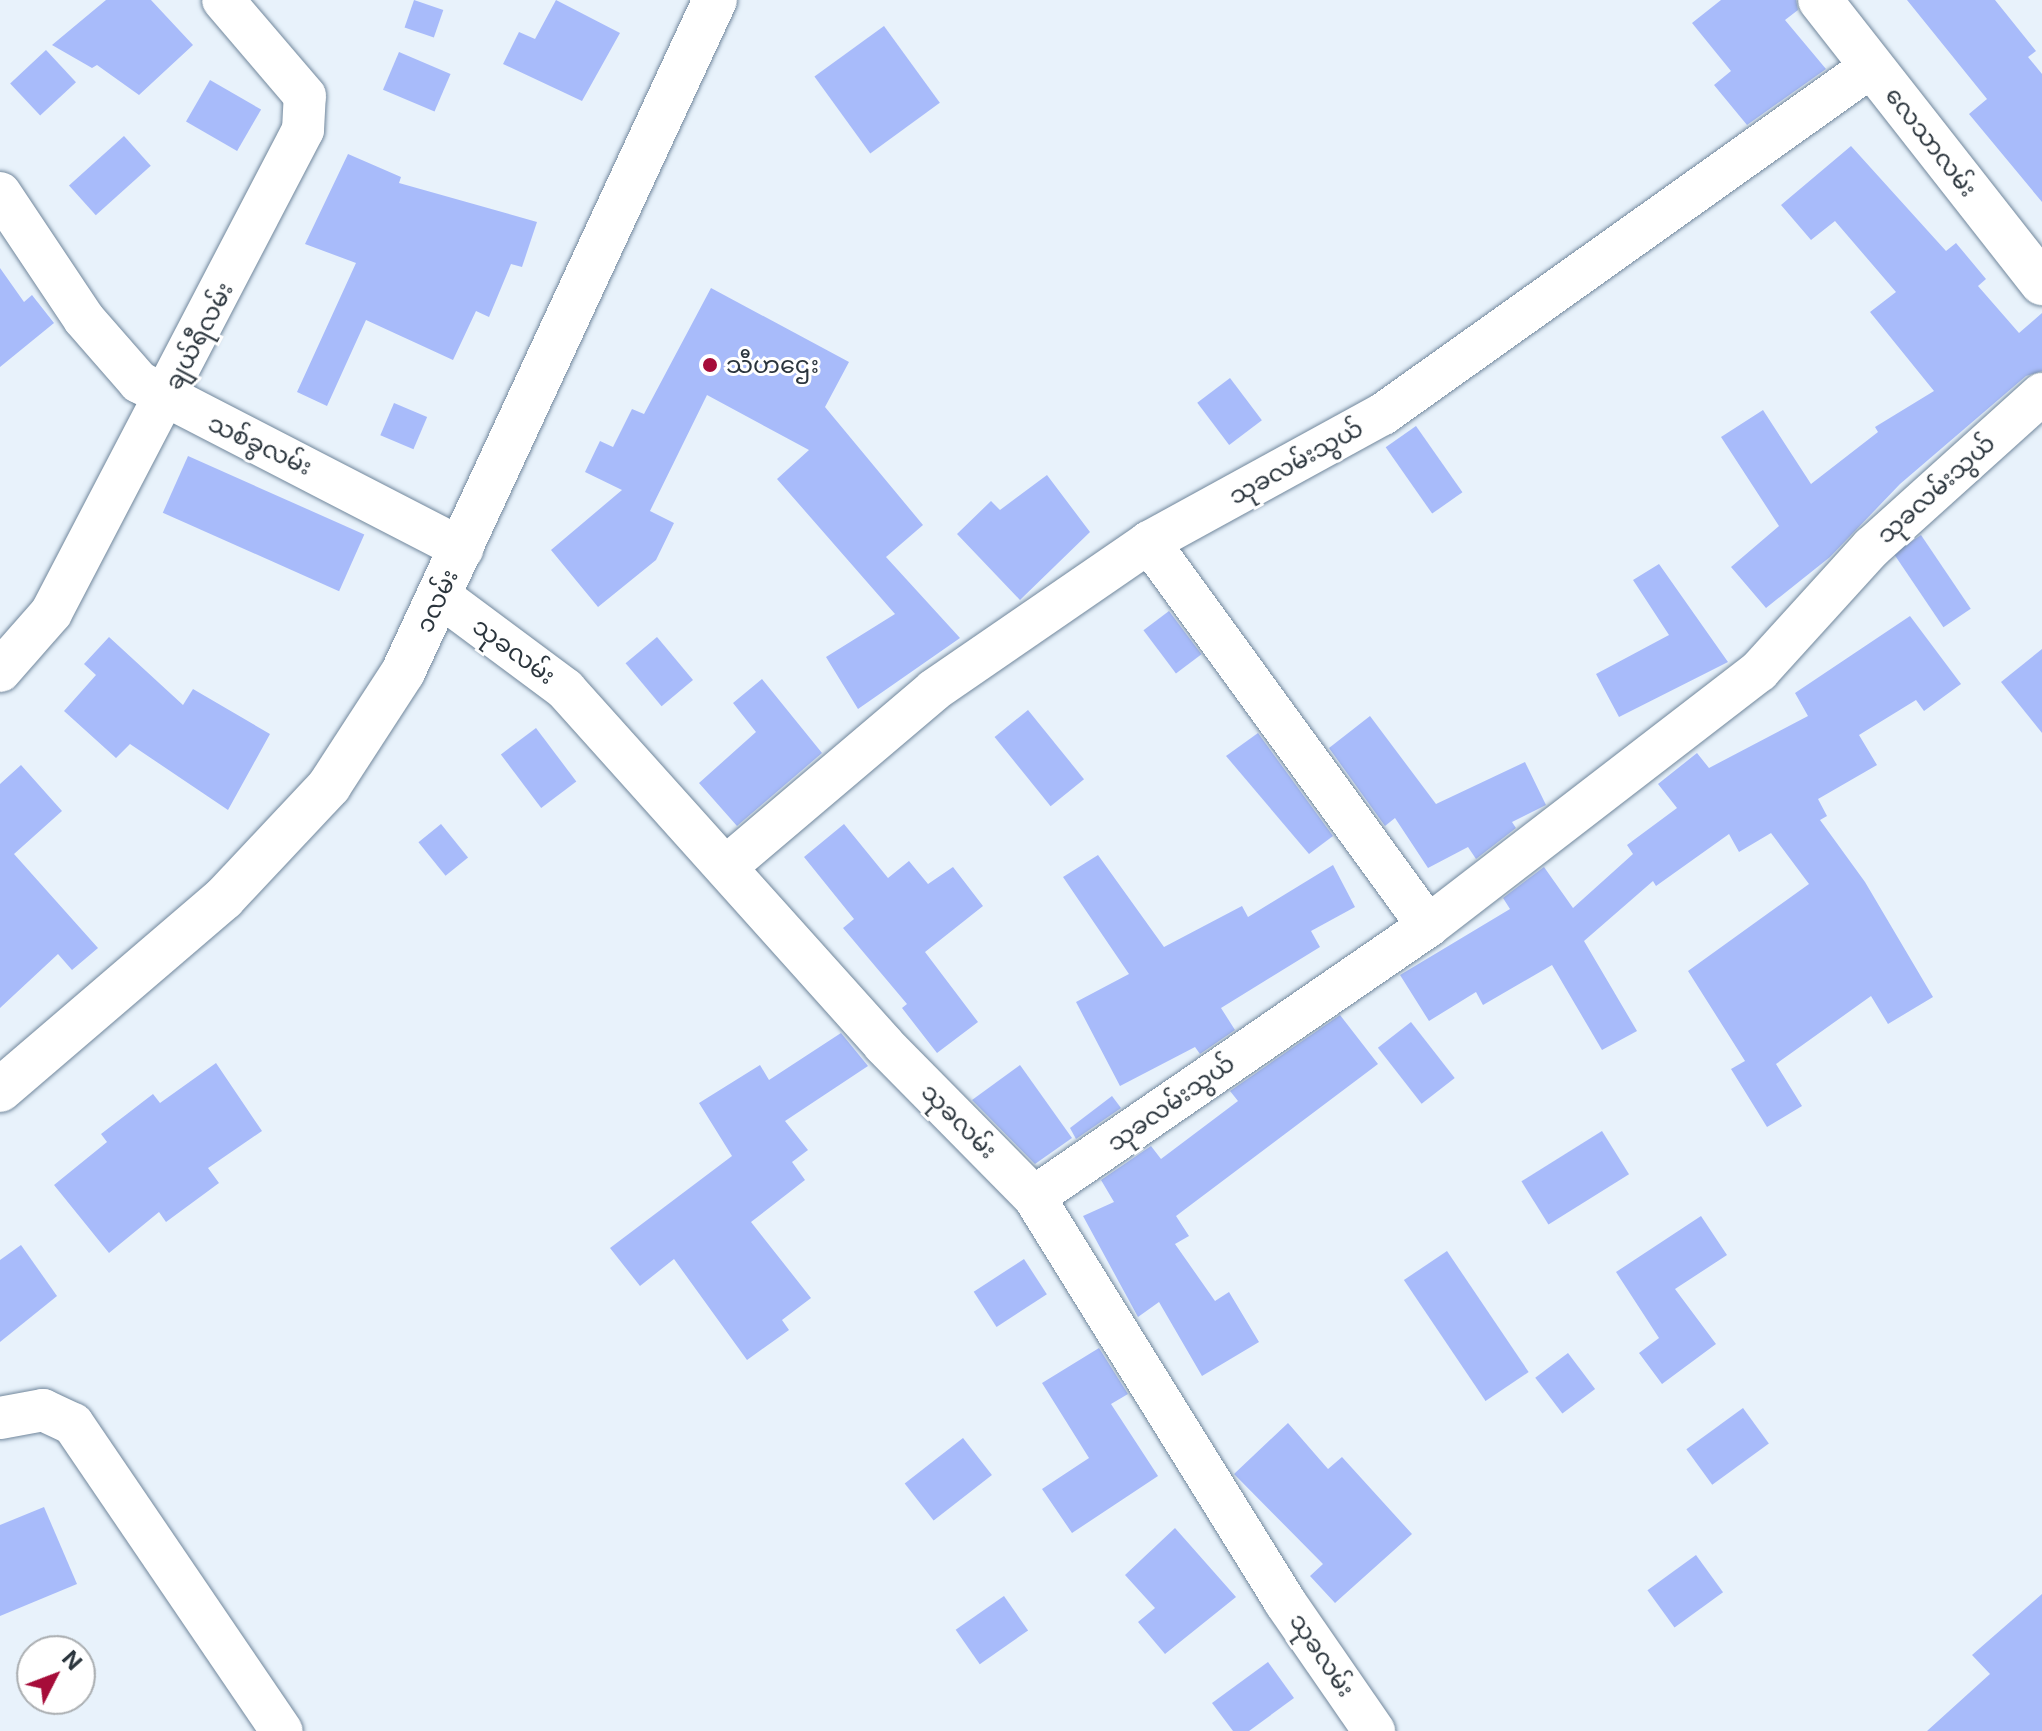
<!DOCTYPE html>
<html>
<head>
<meta charset="utf-8">
<style>
	body { margin:0 }
	#map { position:relative; width:2042px; height:1731px; overflow:hidden; background:#e8f2fb; font-family:Inter,"Noto Sans Myanmar",sans-serif }
	div>[style] { position:absolute }
	.building>* { inset:0; background:#a8bbfa; transform-origin:0 0 }
	.roads { filter:drop-shadow(0 0 2px #71879c) drop-shadow(0 0 2px #71879c) }
	.minor>* { height:42px; margin:-21px; padding:0 21px; transform-origin:21px; border-radius:21px; background:#fff }
	.tertiary>* { height:44px; margin:-22px; padding:0 22px; transform-origin:22px; border-radius:22px; background:#fff }
	.dots>* { width:22px; height:22px; translate:-50% -50%; box-sizing:border-box; border:4px solid #fff; border-radius:50% }
	span { translate:-50% -50%; white-space:nowrap; text-align:center; line-height:1.15; -webkit-text-stroke:6px #fff; paint-order:stroke }
	.street-label { font-size:24px; color:#2b353d }
	.poi-label { font-size:24px; color:#2b353d }
	.left { translate:0 -50%; text-align:left }
	.north { position:absolute; left:16px; top:1635px; width:80px; height:80px; box-sizing:border-box; background:#fff; border:2px solid #aaaeb1; border-radius:50%; rotate:48deg; font-size:22px; font-weight:700; line-height:32px; text-align:center; color:#2b353d }
	.north::after { content:''; display:block; margin:auto; width:28px; height:36px; background:#a60c39; clip-path:polygon(50% 0,100% 100%,50% 72%,0 100%) }
</style>
</head>
<body>
<div id="map">
	<div class="building">
		<div style="clip-path:polygon(106px 0,151px 0,193px 45px,139px 95px,97px 65px,92px 68px,52px 45px)"></div>
		<div style="left:414px;top:0;width:31px;height:29px;rotate:19deg"></div>
		<div style="clip-path:polygon(556px 0,620px 33px,582px 101px,503px 64px,519px 32px,535px 39px)"></div>
		<div style="clip-path:polygon(1721px 0,1796px 0,1798px 10px,1785px 20px,1826px 69px,1747px 125px,1714px 85px,1731px 71px,1692px 23px)"></div>
		<div style="clip-path:polygon(1907px 0,1995px 0,2036px 51px,2028px 57px,2042px 74px,2042px 202px,1969px 114px,1987px 99px)"></div>
		<div style="left:884px;top:26px;width:95px;height:86px;rotate:54deg"></div>
		<div style="left:46px;top:50px;width:44px;height:49px;rotate:47deg"></div>
		<div style="left:399px;top:52px;width:56px;height:41px;rotate:23deg"></div>
		<div style="left:210px;top:80px;width:59px;height:48px;rotate:30deg"></div>
		<div style="left:124px;top:136px;width:40px;height:74px;rotate:48deg"></div>
		<div style="clip-path:polygon(1851px 146px,1946px 251px,1956px 243px,1986px 279px,1978px 286px,2019px 333px,2042px 313px,2042px 371px,2026px 376px,1900px 484px,1830px 557px,1766px 608px,1731px 567px,1779px 526px,1721px 437px,1763px 410px,1811px 484px,1878px 432px,1875px 427px,1934px 391px,1870px 312px,1896px 292px,1835px 221px,1811px 240px,1781px 205px)"></div>
		<div style="clip-path:polygon(348px 154px,401px 177px,399px 183px,537px 222px,522px 267px,511px 264px,489px 317px,476px 311px,453px 360px,366px 320px,327px 406px,297px 392px,356px 263px,305px 244px)"></div>
		<div style="clip-path:polygon(0 268px,24px 302px,32px 295px,54px 323px,0 367px)"></div>
		<div style="clip-path:polygon(711px 288px,849px 362px,825px 407px,923px 525px,886px 557px,960px 638px,858px 709px,826px 657px,895px 614px,777px 479px,809px 450px,707px 395px,650px 511px,674px 523px,656px 560px,598px 607px,551px 550px,622px 490px,585px 472px,600px 441px,613px 447px,632px 409px,644px 414px)"></div>
		<div style="left:1230px;top:378px;width:53px;height:41px;rotate:53deg"></div>
		<div style="left:394px;top:403px;width:36px;height:35px;rotate:23deg"></div>
		<div style="left:1416px;top:426px;width:81px;height:37px;rotate:55deg"></div>
		<div style="left:188px;top:456px;width:193px;height:62px;rotate:24deg"></div>
		<div style="clip-path:polygon(1047px 475px,1090px 532px,1020px 600px,957px 534px,991px 501px,1000px 510px)"></div>
		<div style="left:1921px;top:535px;width:89px;height:33px;rotate:56deg"></div>
		<div style="clip-path:polygon(1659px 564px,1728px 662px,1619px 717px,1596px 674px,1669px 635px,1633px 580px)"></div>
		<div style="left:1169px;top:611px;width:54px;height:32px;rotate:53deg"></div>
		<div style="clip-path:polygon(1910px 616px,1961px 684px,1924px 711px,1916px 700px,1859px 735px,1877px 765px,1818px 799px,1827px 816px,1820px 820px,1865px 882px,1933px 997px,1888px 1024px,1871px 996px,1776px 1064px,1802px 1106px,1767px 1127px,1731px 1069px,1745px 1061px,1688px 971px,1809px 884px,1771px 833px,1739px 852px,1729px 834px,1656px 886px,1653px 881px,1584px 941px,1637px 1031px,1602px 1050px,1552px 965px,1483px 1005px,1476px 992px,1429px 1021px,1400px 975px,1510px 909px,1503px 898px,1544px 867px,1573px 908px,1633px 854px,1627px 845px,1677px 808px,1658px 784px,1697px 753px,1709px 768px,1808px 716px,1795px 693px)"></div>
		<div style="clip-path:polygon(109px 637px,183px 705px,193px 689px,270px 734px,228px 810px,130px 744px,116px 758px,64px 711px,96px 675px,84px 664px)"></div>
		<div style="left:657px;top:637px;width:56px;height:41px;rotate:50deg"></div>
		<div style="clip-path:polygon(2042px 649px,2042px 733px,2001px 682px)"></div>
		<div style="clip-path:polygon(762px 679px,822px 753px,737px 826px,699px 783px,756px 732px,733px 703px)"></div>
		<div style="left:1028px;top:710px;width:89px;height:43px;rotate:51deg"></div>
		<div style="clip-path:polygon(1370px 716px,1436px 804px,1525px 762px,1546px 805px,1512px 822px,1516px 828px,1476px 859px,1468px 847px,1428px 868px,1395px 818px,1385px 826px,1329px 748px)"></div>
		<div style="left:536px;top:728px;width:67px;height:44px;rotate:53deg"></div>
		<div style="clip-path:polygon(1258px 733px,1333px 836px,1309px 854px,1226px 756px)"></div>
		<div style="clip-path:polygon(21px 765px,62px 811px,14px 854px,98px 948px,72px 970px,58px 954px,0 1008px,0 784px)"></div>
		<div style="left:441px;top:824px;width:43px;height:29px;rotate:51deg"></div>
		<div style="clip-path:polygon(844px 824px,888px 878px,909px 861px,928px 884px,953px 867px,983px 906px,925px 952px,978px 1022px,937px 1053px,902px 1008px,907px 1004px,843px 928px,854px 919px,804px 857px)"></div>
		<div style="clip-path:polygon(1098px 855px,1164px 947px,1242px 906px,1248px 917px,1333px 865px,1355px 907px,1311px 931px,1320px 947px,1221px 1008px,1235px 1030px,1200px 1054px,1195px 1047px,1120px 1086px,1076px 1002px,1129px 974px,1063px 877px)"></div>
		<div style="clip-path:polygon(1340px 1015px,1378px 1064px,1176px 1216px,1189px 1236px,1175px 1244px,1215px 1301px,1229px 1292px,1259px 1342px,1202px 1376px,1159px 1302px,1138px 1317px,1083px 1216px,1114px 1202px,1101px 1180px,1151px 1146px,1161px 1159px,1238px 1101px,1230px 1091px)"></div>
		<div style="left:1411px;top:1022px;width:71px;height:42px;rotate:52deg"></div>
		<div style="clip-path:polygon(841px 1033px,868px 1066px,785px 1121px,808px 1150px,792px 1162px,805px 1180px,751px 1222px,811px 1298px,782px 1320px,789px 1330px,747px 1360px,674px 1259px,640px 1286px,610px 1248px,732px 1156px,699px 1103px,760px 1065px,769px 1080px)"></div>
		<div style="clip-path:polygon(216px 1063px,262px 1131px,208px 1168px,219px 1183px,166px 1222px,159px 1212px,109px 1253px,54px 1185px,107px 1142px,101px 1134px,153px 1094px,160px 1103px)"></div>
		<div style="clip-path:polygon(1020px 1065px,1072px 1138px,1035px 1164px,972px 1100px)"></div>
		<div style="clip-path:polygon(1112px 1096px,1121px 1108px,1076px 1139px,1070px 1128px)"></div>
		<div style="left:1602px;top:1131px;width:51px;height:95px;rotate:58deg"></div>
		<div style="clip-path:polygon(1701px 1216px,1727px 1255px,1675px 1289px,1716px 1344px,1662px 1384px,1639px 1353px,1659px 1338px,1616px 1272px)"></div>
		<div style="clip-path:polygon(21px 1245px,57px 1296px,0 1342px,0 1260px)"></div>
		<div style="left:1447px;top:1251px;width:146px;height:52px;rotate:56deg"></div>
		<div style="left:1024px;top:1259px;width:42px;height:60px;rotate:57deg"></div>
		<div style="clip-path:polygon(1099px 1348px,1128px 1394px,1111px 1404px,1158px 1476px,1072px 1533px,1042px 1489px,1089px 1458px,1042px 1383px)"></div>
		<div style="left:1568px;top:1353px;width:45px;height:41px;rotate:53deg"></div>
		<div style="left:1743px;top:1408px;width:44px;height:70px;rotate:54deg"></div>
		<div style="clip-path:polygon(1288px 1423px,1328px 1469px,1342px 1457px,1412px 1534px,1335px 1603px,1310px 1576px,1323px 1564px,1234px 1474px)"></div>
		<div style="left:963px;top:1438px;width:47px;height:74px;rotate:52deg"></div>
		<div style="clip-path:polygon(44px 1507px,77px 1584px,0 1616px,0 1525px)"></div>
		<div style="clip-path:polygon(1175px 1528px,1236px 1597px,1165px 1654px,1138px 1622px,1155px 1608px,1125px 1575px)"></div>
		<div style="left:1696px;top:1555px;width:46px;height:60px;rotate:54deg"></div>
		<div style="clip-path:polygon(2042px 1594px,2042px 1731px,1927px 1731px,1990px 1674px,1972px 1655px)"></div>
		<div style="left:1004px;top:1596px;width:42px;height:59px;rotate:55deg"></div>
		<div style="clip-path:polygon(1268px 1662px,1294px 1698px,1249px 1731px,1233px 1731px,1212px 1703px)"></div>
	</div>
	<div class="roads">
		<div class="minor">
			<div style="left:0;top:193px;width:151px;rotate:56.3deg"></div>
			<div style="left:84px;top:319px;width:84px;rotate:48.9deg"></div>
			<div style="left:139px;top:382px;width:364px;rotate:27.3deg"></div>
			<div style="left:1149px;top:542px;width:475px;rotate:54deg"></div>
			<div style="left:440px;top:596px;width:156px;rotate:36.6deg"></div>
			<div style="left:565px;top:689px;width:478px;rotate:48.1deg"></div>
			<div style="left:884px;top:1045px;width:214px;rotate:45.4deg"></div>
			<div style="left:1034px;top:1197px;width:476px;rotate:58.2deg"></div>
			<div style="left:1285px;top:1602px;width:157px;rotate:55.4deg"></div>
			<div style="left:0;top:671px;width:77px;rotate:-48.7deg"></div>
			<div style="left:51px;top:613px;width:545px;rotate:-62.45deg"></div>
			<div style="left:303px;top:130px;width:34px;rotate:-87deg"></div>
			<div style="left:305px;top:96px;width:126px;rotate:-130.5deg"></div>
			<div style="left:728px;top:865px;width:270px;rotate:-40.3deg"></div>
			<div style="left:934px;top:690px;width:261px;rotate:-34.5deg"></div>
			<div style="left:1149px;top:542px;width:267px;rotate:-28.7deg"></div>
			<div style="left:1383px;top:414px;width:600px;rotate:-35.44deg"></div>
			<div style="left:1034px;top:1197px;width:478px;rotate:-34.5deg"></div>
			<div style="left:1428px;top:926px;width:418px;rotate:-37.6deg"></div>
			<div style="left:1759px;top:671px;width:168px;rotate:-47.7deg"></div>
			<div style="left:1872px;top:547px;width:229px;rotate:-42deg"></div>
			<div style="left:0;top:1418px;width:44px;rotate:-10.5deg"></div>
			<div style="left:43px;top:1410px;width:33px;rotate:25deg"></div>
			<div style="left:73px;top:1424px;width:371px;rotate:55.8deg"></div>
		</div>
		<div class="tertiary">
			<div style="left:1820px;top:0;width:360px;rotate:51.9deg"></div>
			<div style="left:0;top:1090px;width:295px;rotate:-40.6deg"></div>
			<div style="left:224px;top:898px;width:154px;rotate:-46.8deg"></div>
			<div style="left:329px;top:786px;width:136px;rotate:-57deg"></div>
			<div style="left:403px;top:672px;width:741px;rotate:-65.1deg"></div>
		</div>
	</div>
	<div class="dots">
		<div style="left:710px;top:365px;background:#a60c39"></div>
	</div>
	<div class="street-label">
		<span style="left:1931px;top:142px;rotate:52deg">လေသာလမ်း</span>
		<span style="left:199px;top:336px;rotate:-62deg">ချယ်ရီလမ်း</span>
		<span style="left:260px;top:445px;rotate:25deg">သစ်ခွလမ်း</span>
		<span style="left:1296px;top:462px;rotate:-29deg">သုခလမ်းသွယ်</span>
		<span style="left:1936px;top:489px;rotate:-42deg">သုခလမ်းသွယ်</span>
		<span style="left:437px;top:601px;rotate:-65deg">၁လမ်း</span>
		<span style="left:514px;top:651px;rotate:36deg">သုခလမ်း</span>
		<span style="left:1171px;top:1103px;rotate:-35deg">သုခလမ်းသွယ်</span>
		<span style="left:959px;top:1121px;rotate:45deg">သုခလမ်း</span>
		<span style="left:1322px;top:1655px;rotate:56deg">သုခလမ်း</span>
	</div>
	<div class="poi-label">
		<span class="left" style="left:726px;top:365px">သီဟဌေး</span>
	</div>
	<div class="north">N</div>
</div>
</body>
</html>
